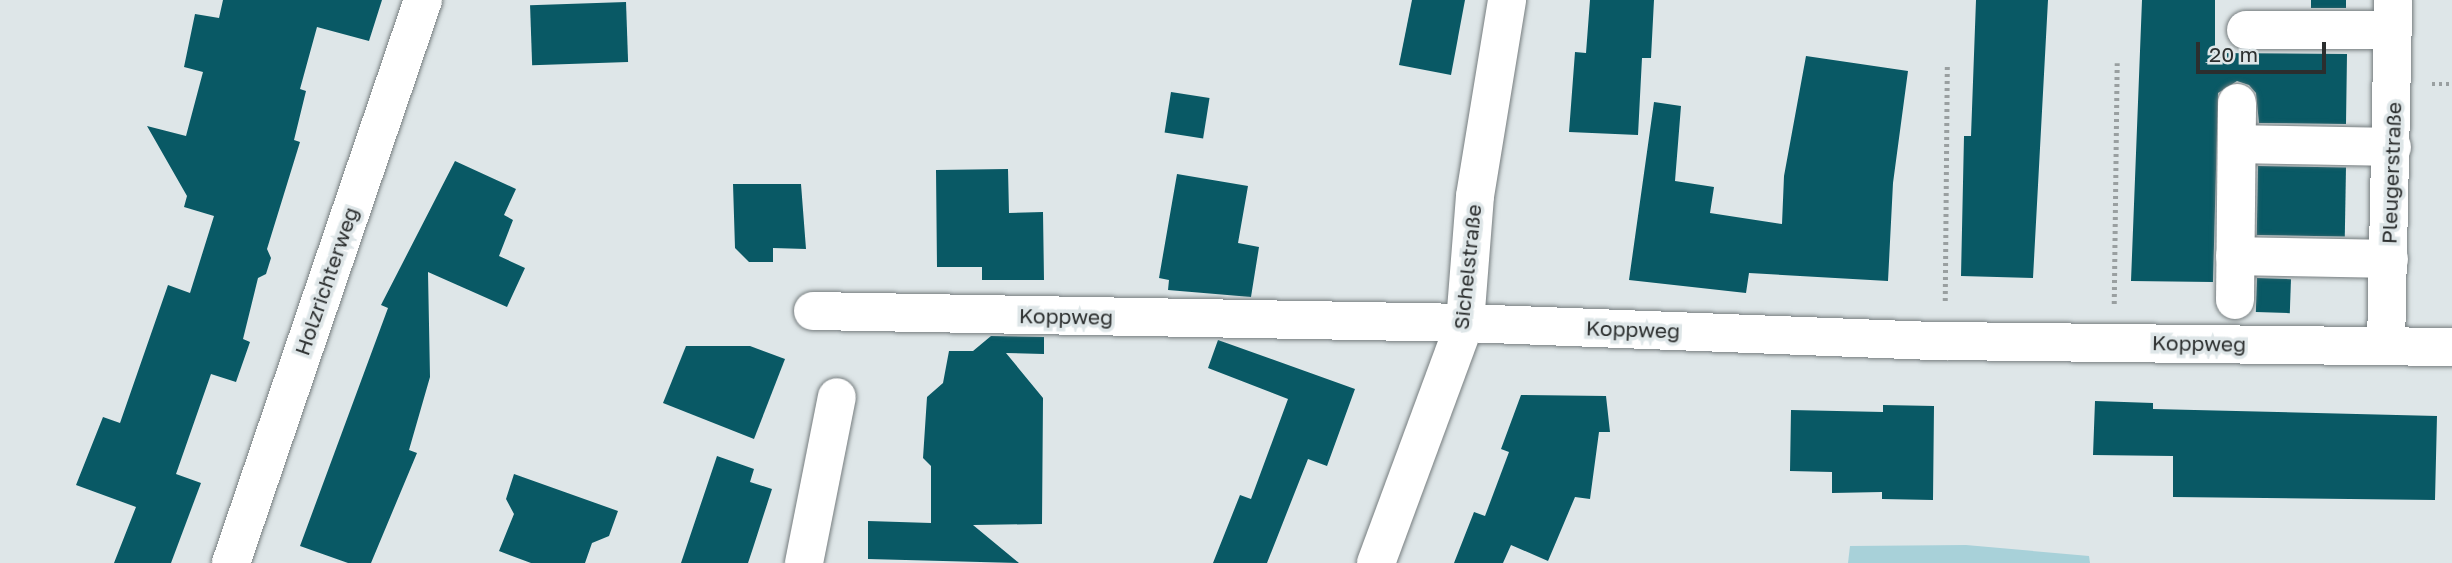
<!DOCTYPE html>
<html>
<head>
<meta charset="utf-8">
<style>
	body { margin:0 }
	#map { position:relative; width:2452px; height:563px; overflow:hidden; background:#dee6e8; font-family:"Golos Text",sans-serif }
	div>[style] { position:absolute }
	.green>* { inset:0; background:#a8d1d9 }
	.building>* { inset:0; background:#095965; transform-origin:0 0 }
	.path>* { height:4.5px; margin-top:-2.25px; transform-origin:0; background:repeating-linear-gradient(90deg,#999fa0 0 3.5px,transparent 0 7px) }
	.roads { filter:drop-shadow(0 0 2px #767d7f) drop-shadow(0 0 2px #767d7f) }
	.minor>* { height:38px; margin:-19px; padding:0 19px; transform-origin:19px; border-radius:19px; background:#fff }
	span { translate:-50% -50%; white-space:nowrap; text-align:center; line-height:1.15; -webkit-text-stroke:7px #dee6e8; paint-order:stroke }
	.street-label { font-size:21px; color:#2b2e2e }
	.scale { position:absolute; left:2196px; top:42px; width:130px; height:32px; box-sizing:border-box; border:4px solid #2b2e2e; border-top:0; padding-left:9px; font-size:21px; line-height:24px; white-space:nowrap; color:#2b2e2e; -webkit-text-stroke:5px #dee6e8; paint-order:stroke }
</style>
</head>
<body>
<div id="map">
	<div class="green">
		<div style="clip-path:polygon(1966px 545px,2089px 556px,2090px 563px,1848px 563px,1850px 546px)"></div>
	</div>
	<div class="building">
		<div style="clip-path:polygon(223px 0,382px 0,369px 41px,317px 27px,300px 89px,306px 91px,294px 140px,300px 142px,267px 249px,271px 258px,266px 274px,258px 278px,243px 339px,250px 342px,236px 382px,211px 374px,176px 474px,201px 483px,171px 563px,114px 563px,136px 507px,76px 485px,103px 417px,120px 423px,168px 285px,190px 293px,214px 216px,184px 207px,187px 196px,147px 126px,186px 136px,203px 72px,184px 67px,195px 14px,219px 18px)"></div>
		<div style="clip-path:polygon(1412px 0,1465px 0,1451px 75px,1399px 65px)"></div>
		<div style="clip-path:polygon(1590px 0,1654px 0,1651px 58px,1642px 58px,1638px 135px,1569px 132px,1575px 52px,1586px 53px)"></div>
		<div style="clip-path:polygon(1976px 0,2048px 0,2033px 278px,1961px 276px,1964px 136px,1971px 136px)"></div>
		<div style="clip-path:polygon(2142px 0,2215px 0,2215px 53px,2347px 54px,2346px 124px,2259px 123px,2256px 93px,2249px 85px,2237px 81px,2218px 93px,2213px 282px,2131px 281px)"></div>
		<div style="left:2311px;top:0;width:35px;height:8px"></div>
		<div style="left:626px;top:2px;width:60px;height:96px;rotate:88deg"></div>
		<div style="clip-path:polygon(1806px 56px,1908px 71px,1893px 183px,1888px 281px,1749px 273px,1746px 293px,1629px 280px,1654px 102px,1681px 106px,1675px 181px,1714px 187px,1710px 213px,1782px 224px,1784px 176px)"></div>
		<div style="left:1171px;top:92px;width:39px;height:41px;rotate:9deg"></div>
		<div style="clip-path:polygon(455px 161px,516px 189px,504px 215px,513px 220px,499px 256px,525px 268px,507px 307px,428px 272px,430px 377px,409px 450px,417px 453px,371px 563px,348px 563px,300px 546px,388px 308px,381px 305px)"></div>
		<div style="left:2258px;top:166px;width:88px;height:69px;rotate:1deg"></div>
		<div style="clip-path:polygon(1008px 169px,1009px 213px,1043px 212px,1044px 280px,982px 280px,982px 267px,937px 267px,936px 170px)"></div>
		<div style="clip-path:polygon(1177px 174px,1248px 186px,1238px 243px,1259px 247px,1251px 297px,1168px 290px,1169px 280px,1159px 278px)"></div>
		<div style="clip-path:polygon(733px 184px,801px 184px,806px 249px,773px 248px,773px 262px,749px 262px,735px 248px)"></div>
		<div style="left:2257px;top:278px;width:34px;height:34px;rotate:2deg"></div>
		<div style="clip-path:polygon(991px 336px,1044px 337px,1044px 354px,1006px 353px,1043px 398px,1042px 524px,973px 525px,1019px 563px,868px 559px,868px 521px,931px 523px,931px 466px,923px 458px,927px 397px,943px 383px,949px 351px,973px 351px)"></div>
		<div style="clip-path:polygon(1218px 340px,1355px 389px,1327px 466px,1308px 459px,1267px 563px,1213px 563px,1240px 495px,1251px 499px,1288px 399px,1208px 368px)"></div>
		<div style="clip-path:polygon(686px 346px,750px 346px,785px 359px,754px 439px,663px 403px)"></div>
		<div style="clip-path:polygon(1521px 395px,1606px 396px,1610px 432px,1599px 432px,1590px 499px,1575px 497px,1548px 561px,1511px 545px,1503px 563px,1454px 563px,1474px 512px,1485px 516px,1509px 452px,1501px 449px)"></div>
		<div style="clip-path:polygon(2095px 401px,2153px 403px,2153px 409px,2437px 416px,2435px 500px,2173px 497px,2173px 456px,2093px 455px)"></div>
		<div style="clip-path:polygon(1883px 405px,1934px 406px,1933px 500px,1882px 499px,1882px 492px,1832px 493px,1832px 472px,1790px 471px,1791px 410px,1883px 412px)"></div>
		<div style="clip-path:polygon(717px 456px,754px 469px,750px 482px,772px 489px,753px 548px,748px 563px,681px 563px)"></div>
		<div style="clip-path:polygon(514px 474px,618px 511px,609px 536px,592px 543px,585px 563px,531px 563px,499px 551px,514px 514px,506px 499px)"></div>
	</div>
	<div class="path">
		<div style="left:2432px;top:84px;width:20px"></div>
		<div style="left:1945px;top:301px;width:237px;rotate:-89.5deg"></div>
		<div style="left:2114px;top:304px;width:241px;rotate:-89.3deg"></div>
	</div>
	<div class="roads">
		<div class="minor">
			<div style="left:2246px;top:30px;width:147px"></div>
			<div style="left:2237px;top:144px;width:155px;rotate:1.1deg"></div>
			<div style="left:2235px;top:256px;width:154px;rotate:1.1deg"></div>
			<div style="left:2235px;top:300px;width:197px;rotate:-89.4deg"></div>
			<div style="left:813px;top:311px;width:652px;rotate:1.05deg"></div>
			<div style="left:1465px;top:323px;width:479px;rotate:2.2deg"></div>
			<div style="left:1944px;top:341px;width:508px;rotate:0.68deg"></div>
			<div style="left:2386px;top:346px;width:346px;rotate:-88.8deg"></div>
			<div style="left:231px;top:563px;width:595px;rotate:-71.17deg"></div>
			<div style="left:804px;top:563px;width:169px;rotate:-78.8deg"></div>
			<div style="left:1376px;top:563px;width:256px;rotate:-69.7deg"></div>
			<div style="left:1465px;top:323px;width:127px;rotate:-85.5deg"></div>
			<div style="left:1475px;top:196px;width:199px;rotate:-80.7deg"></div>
		</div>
	</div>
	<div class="street-label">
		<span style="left:2391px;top:173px;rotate:-88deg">Pleugerstraße</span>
		<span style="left:1467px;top:267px;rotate:-84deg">Sichelstraße</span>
		<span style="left:326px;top:281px;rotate:-71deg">Holzrichterweg</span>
		<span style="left:1066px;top:316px;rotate:1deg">Koppweg</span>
		<span style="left:1633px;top:329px;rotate:2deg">Koppweg</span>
		<span style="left:2199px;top:343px;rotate:1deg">Koppweg</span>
	</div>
	<div class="scale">20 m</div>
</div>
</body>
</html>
